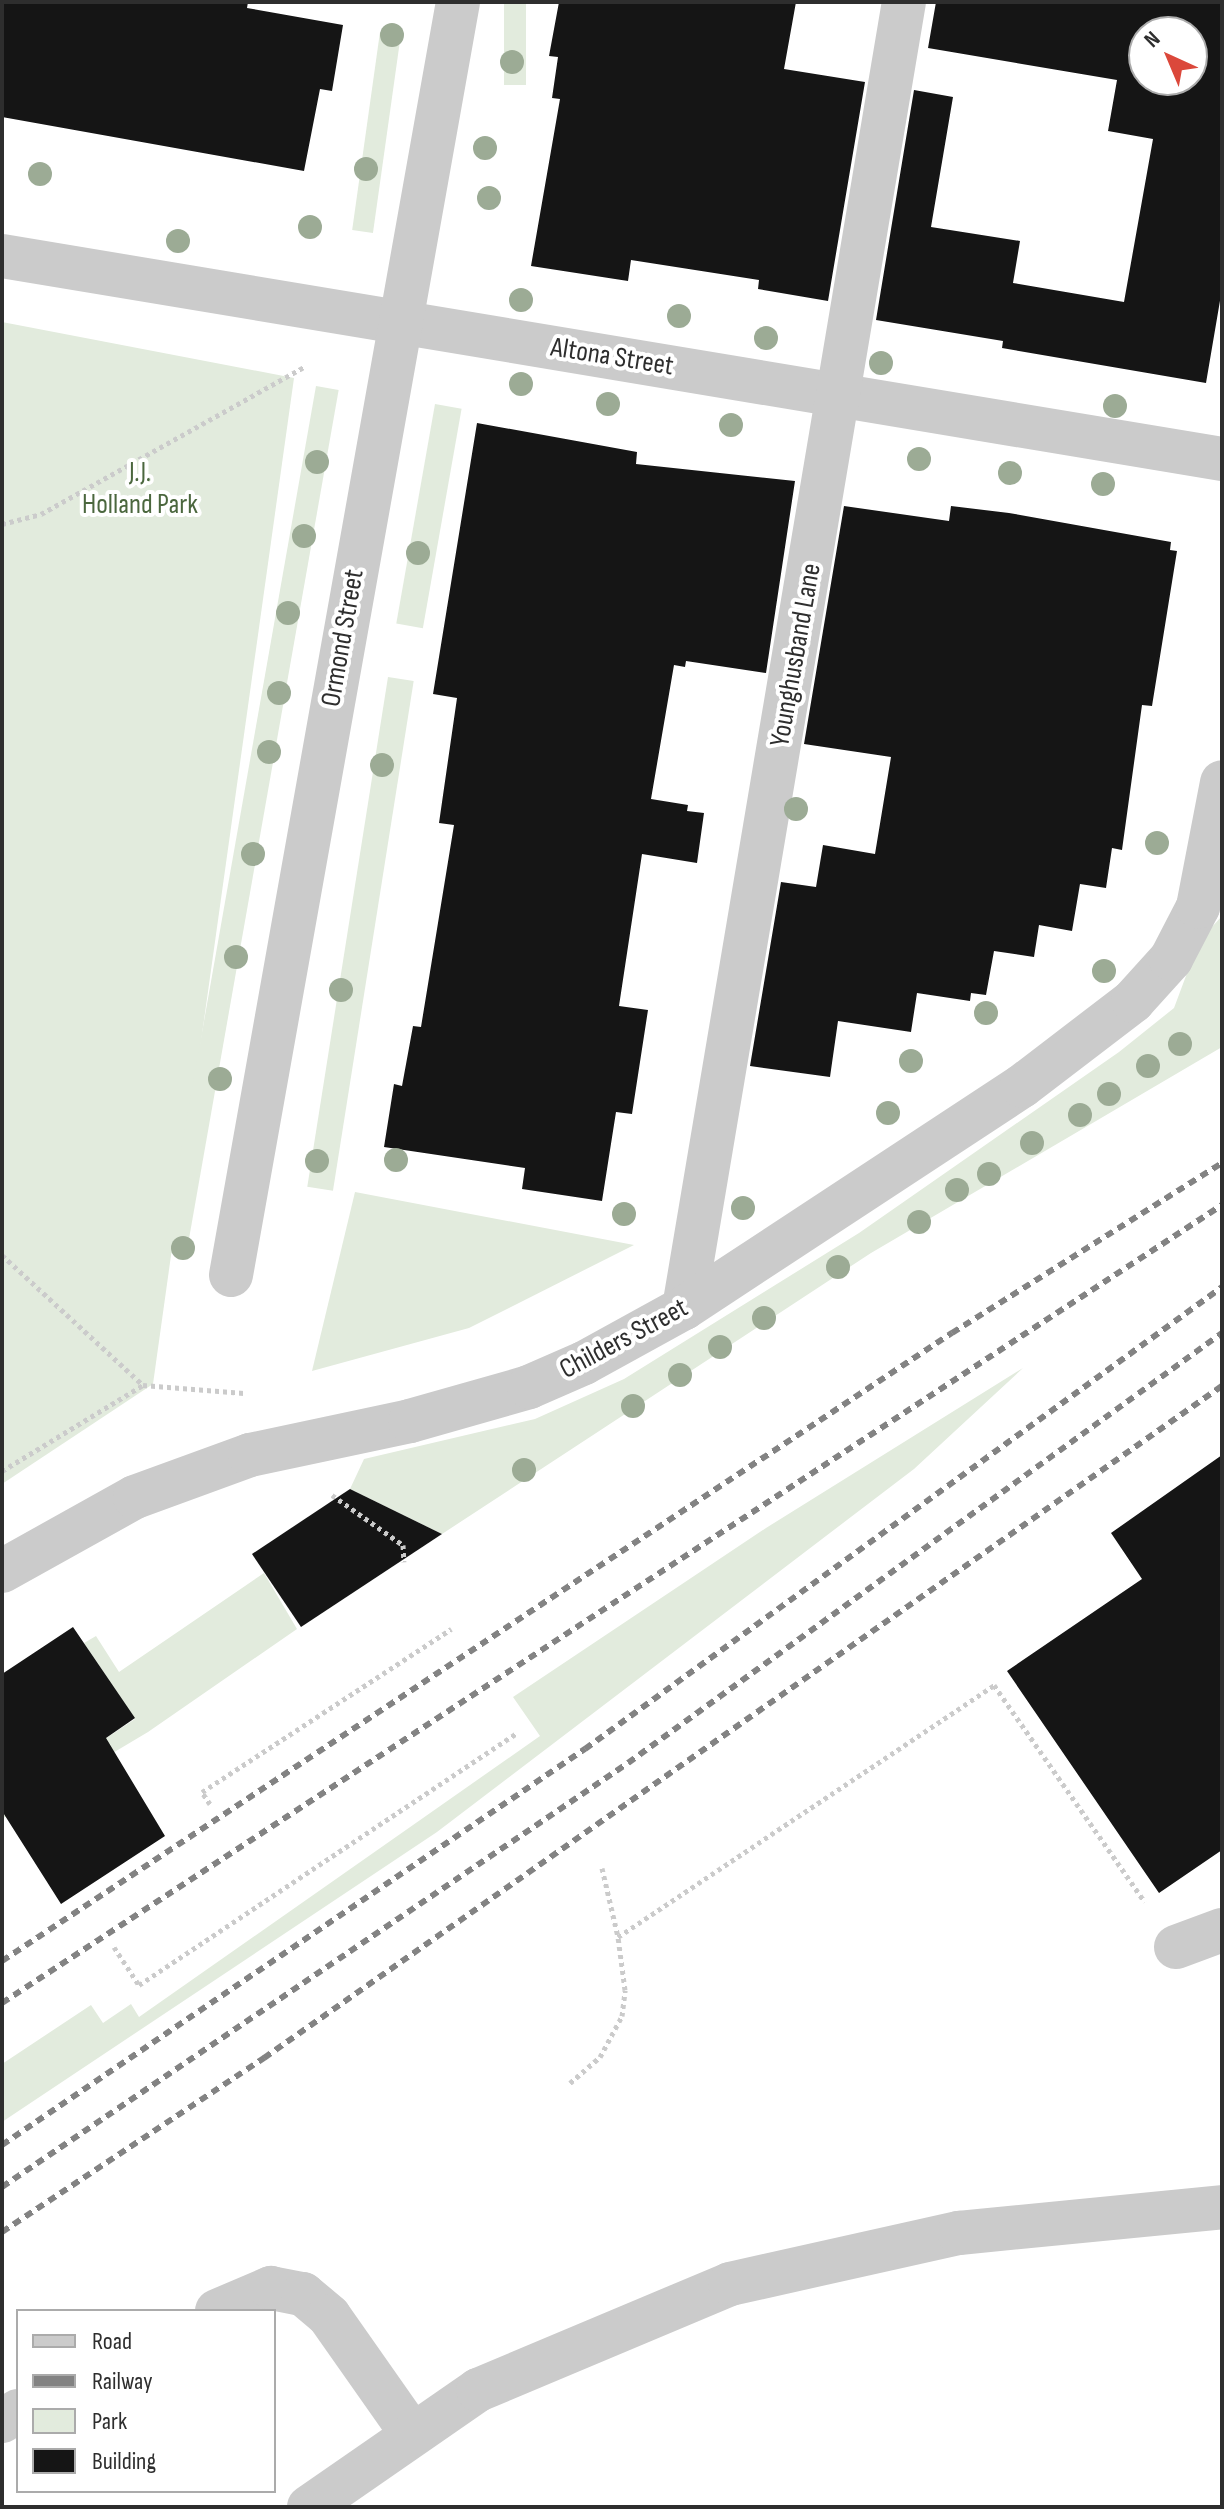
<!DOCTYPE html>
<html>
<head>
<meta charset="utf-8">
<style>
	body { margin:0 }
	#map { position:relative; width:1224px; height:2509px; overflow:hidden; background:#fff; font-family:"Sofia Sans Condensed",sans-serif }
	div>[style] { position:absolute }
	.green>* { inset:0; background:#e2ebdd; transform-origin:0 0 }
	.building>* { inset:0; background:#151515 }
	.path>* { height:5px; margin-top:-2.5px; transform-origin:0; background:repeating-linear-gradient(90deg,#cbcbcb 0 4px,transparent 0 8px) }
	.minor>* { height:44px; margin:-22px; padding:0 22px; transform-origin:22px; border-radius:22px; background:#cbcbcb }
	.rail>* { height:6px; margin-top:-3px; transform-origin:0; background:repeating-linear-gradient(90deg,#838383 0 8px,transparent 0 14px) }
	.trees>* { width:24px; height:24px; margin:-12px; border-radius:50%; background:#9cab95 }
	span { translate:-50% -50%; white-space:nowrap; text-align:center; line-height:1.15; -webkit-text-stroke:8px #fff; paint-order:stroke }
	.street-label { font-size:28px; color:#2e2e2e }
	.park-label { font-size:28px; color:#4b673e }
	.frame { position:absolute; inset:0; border:4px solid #2e2e2e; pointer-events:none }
	.legend { position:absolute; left:16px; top:2309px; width:260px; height:184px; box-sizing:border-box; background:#fff; border:2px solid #ababab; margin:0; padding:10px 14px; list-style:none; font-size:24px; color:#2e2e2e }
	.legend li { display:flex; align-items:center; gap:16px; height:40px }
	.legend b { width:40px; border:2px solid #ababab }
	.north { position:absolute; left:1128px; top:16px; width:80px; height:80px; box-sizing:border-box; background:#fff; border:2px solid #ababab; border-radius:50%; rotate:316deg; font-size:22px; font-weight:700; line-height:32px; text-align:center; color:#2e2e2e }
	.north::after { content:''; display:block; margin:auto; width:28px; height:36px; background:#db483b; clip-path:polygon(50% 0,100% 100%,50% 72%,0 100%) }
</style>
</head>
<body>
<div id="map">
	<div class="green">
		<div style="left:504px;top:2px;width:22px;height:83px"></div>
		<div style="left:380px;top:32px;width:21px;height:200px;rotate:8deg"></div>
		<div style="clip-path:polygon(2px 322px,294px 378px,153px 1384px,2px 1484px)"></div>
		<div style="left:316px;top:386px;width:23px;height:879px;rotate:10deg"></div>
		<div style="left:435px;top:404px;width:27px;height:223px;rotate:10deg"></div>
		<div style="left:388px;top:677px;width:26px;height:516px;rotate:9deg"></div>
		<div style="clip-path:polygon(1222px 916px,1222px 1047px,871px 1253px,442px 1534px,350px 1489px,364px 1459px,535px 1419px,624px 1379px,859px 1233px,1119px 1052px,1174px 1008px,1199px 941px)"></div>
		<div style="clip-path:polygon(355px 1192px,634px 1245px,469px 1328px,312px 1371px)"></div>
		<div style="clip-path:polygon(1023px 1368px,914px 1469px,437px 1832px,2px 2122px,2px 2064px,91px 2005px,103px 2023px,131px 2004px,139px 2017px,540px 1736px,513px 1697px,766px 1528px)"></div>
		<div style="clip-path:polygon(264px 1573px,297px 1629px,148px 1732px,2px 1819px,2px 1807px,135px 1719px,84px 1643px,96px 1636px,119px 1672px)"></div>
	</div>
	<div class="building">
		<div style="clip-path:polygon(2px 2px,248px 2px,247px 8px,343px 25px,332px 91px,320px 89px,304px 171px,2px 117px)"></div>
		<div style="clip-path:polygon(559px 2px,796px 2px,784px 69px,865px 82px,828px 301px,758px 289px,759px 280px,631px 260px,628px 281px,531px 266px,560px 99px,552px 98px,558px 57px,549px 56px)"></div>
		<div style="clip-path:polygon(evenodd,936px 2px,1222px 2px,1222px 289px,1206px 383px,1002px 348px,1003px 341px,876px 320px,914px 90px,953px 97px,931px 227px,1020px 241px,1013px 283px,1124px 302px,1153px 139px,1108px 131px,1117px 80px,928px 48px,936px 2px,1144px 32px,1192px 32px,1192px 80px,1144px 80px,1144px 32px)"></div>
		<div style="clip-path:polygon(477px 423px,637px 452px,636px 464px,795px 481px,766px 673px,686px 661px,685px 667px,674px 665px,651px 799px,688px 805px,687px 811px,704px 813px,697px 863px,642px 854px,619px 1006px,648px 1010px,632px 1114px,616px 1112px,602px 1201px,522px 1189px,525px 1168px,384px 1147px,394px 1084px,402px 1086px,413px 1026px,421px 1027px,454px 825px,439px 823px,457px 698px,433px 694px)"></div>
		<div style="clip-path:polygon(844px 506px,949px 521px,951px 506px,1009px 513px,1171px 542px,1170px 550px,1177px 551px,1152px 706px,1142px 705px,1122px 850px,1112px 848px,1106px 888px,1080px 884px,1072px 931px,1039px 925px,1034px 957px,994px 951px,986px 995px,971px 993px,970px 1001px,917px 993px,911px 1032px,838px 1021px,830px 1077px,750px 1066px,781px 882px,816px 887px,823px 845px,875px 854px,891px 757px,804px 744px)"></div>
		<div style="clip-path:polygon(1222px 1455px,1222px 1850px,1159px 1893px,1007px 1671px,1142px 1579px,1111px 1533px)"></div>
		<div style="clip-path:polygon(350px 1489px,442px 1534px,301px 1627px,252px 1554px)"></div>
		<div style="clip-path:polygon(73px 1627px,135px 1718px,106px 1738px,165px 1836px,61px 1904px,2px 1811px,2px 1674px)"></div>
	</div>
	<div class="path">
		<div style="left:2px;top:524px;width:40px;rotate:-14.4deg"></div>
		<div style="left:41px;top:514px;width:301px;rotate:-29.2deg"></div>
		<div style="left:2px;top:1255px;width:192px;rotate:42.7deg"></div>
		<div style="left:2px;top:1471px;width:165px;rotate:-31.4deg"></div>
		<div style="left:143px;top:1385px;width:101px;rotate:4.5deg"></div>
		<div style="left:332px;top:1495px;width:87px;rotate:35.2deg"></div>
		<div style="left:403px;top:1545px;width:17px;rotate:87deg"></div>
		<div style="left:210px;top:1804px;width:14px;rotate:-124deg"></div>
		<div style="left:202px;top:1792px;width:298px;rotate:-33.2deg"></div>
		<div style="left:602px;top:1868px;width:71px;rotate:76.9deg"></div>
		<div style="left:618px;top:1937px;width:453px;rotate:-33.8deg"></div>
		<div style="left:994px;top:1685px;width:264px;rotate:55.2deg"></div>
		<div style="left:114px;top:1947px;width:45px;rotate:56.7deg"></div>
		<div style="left:139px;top:1985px;width:454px;rotate:-33.7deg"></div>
		<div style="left:570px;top:2083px;width:40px;rotate:-41deg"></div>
		<div style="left:600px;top:2057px;width:47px;rotate:-61.8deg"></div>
		<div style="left:622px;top:2016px;width:26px;rotate:-83deg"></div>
		<div style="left:625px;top:1990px;width:53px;rotate:-97.5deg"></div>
	</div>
	<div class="minor">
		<div style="left:2px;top:256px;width:1237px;rotate:9.45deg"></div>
		<div style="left:231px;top:1275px;width:1293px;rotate:-79.89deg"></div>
		<div style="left:684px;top:1308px;width:1324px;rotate:-80.44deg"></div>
		<div style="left:2px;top:1571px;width:152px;rotate:-29.1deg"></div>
		<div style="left:135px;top:1497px;width:122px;rotate:-20.1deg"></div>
		<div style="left:250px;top:1455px;width:164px;rotate:-12deg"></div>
		<div style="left:410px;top:1421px;width:124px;rotate:-15.9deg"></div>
		<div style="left:529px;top:1387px;width:60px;rotate:-23.6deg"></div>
		<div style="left:584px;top:1363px;width:114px;rotate:-28.8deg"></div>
		<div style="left:684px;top:1308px;width:404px;rotate:-33.3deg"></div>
		<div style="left:1022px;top:1086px;width:140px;rotate:-37.4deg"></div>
		<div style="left:1133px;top:1001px;width:57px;rotate:-47.9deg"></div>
		<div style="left:1171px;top:959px;width:59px;rotate:-62.6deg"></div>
		<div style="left:1198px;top:907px;width:127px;rotate:-79.1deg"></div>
		<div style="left:1176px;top:1947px;width:49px;rotate:-20.3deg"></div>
		<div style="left:217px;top:2311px;width:59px;rotate:-23.1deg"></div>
		<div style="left:271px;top:2288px;width:33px;rotate:11deg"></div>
		<div style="left:303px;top:2294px;width:34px;rotate:40deg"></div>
		<div style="left:329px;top:2316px;width:144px;rotate:54.9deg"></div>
		<div style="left:2px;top:2421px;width:19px;rotate:-32deg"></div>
		<div style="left:309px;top:2507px;width:206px;rotate:-34.7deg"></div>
		<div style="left:478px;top:2390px;width:273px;rotate:-22.8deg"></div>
		<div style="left:730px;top:2284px;width:235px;rotate:-12.6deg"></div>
		<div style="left:959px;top:2233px;width:264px;rotate:-5.6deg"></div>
	</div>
	<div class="rail">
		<div style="left:2px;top:1961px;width:1139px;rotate:-33.47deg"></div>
		<div style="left:952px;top:1333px;width:319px;rotate:-32.2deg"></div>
		<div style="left:2px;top:2003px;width:1458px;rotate:-33.19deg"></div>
		<div style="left:2px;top:2145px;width:705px;rotate:-34.19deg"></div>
		<div style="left:585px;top:1749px;width:787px;rotate:-35.95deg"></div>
		<div style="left:2px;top:2187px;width:756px;rotate:-34.11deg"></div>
		<div style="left:628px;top:1763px;width:733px;rotate:-35.9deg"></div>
		<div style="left:2px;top:2232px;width:315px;rotate:-33.6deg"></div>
		<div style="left:264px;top:2058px;width:1170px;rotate:-35.05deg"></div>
	</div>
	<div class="trees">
		<div style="left:392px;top:35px"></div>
		<div style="left:512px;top:62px"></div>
		<div style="left:485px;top:148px"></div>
		<div style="left:366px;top:169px"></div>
		<div style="left:40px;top:174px"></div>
		<div style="left:489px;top:198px"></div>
		<div style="left:310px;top:227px"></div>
		<div style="left:178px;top:241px"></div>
		<div style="left:521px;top:300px"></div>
		<div style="left:679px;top:316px"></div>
		<div style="left:766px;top:338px"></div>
		<div style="left:881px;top:363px"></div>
		<div style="left:521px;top:384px"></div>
		<div style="left:608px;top:404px"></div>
		<div style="left:1115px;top:406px"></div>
		<div style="left:731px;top:425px"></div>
		<div style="left:919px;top:459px"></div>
		<div style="left:317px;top:462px"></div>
		<div style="left:1010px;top:473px"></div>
		<div style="left:1103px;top:484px"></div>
		<div style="left:304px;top:536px"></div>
		<div style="left:418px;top:553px"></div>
		<div style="left:288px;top:613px"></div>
		<div style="left:279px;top:693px"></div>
		<div style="left:269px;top:752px"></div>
		<div style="left:382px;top:765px"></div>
		<div style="left:796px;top:809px"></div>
		<div style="left:1157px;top:843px"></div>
		<div style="left:253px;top:854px"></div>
		<div style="left:236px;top:957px"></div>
		<div style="left:1104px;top:971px"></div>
		<div style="left:341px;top:990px"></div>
		<div style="left:986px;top:1013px"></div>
		<div style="left:1180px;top:1044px"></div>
		<div style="left:911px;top:1061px"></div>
		<div style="left:1148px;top:1066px"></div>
		<div style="left:220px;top:1079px"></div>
		<div style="left:1109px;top:1094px"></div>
		<div style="left:888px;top:1113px"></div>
		<div style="left:1080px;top:1115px"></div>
		<div style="left:1032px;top:1143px"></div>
		<div style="left:396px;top:1160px"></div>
		<div style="left:317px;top:1161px"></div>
		<div style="left:989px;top:1174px"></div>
		<div style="left:957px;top:1190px"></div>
		<div style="left:743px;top:1208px"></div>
		<div style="left:624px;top:1214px"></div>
		<div style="left:919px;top:1222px"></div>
		<div style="left:183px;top:1248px"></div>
		<div style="left:838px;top:1267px"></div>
		<div style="left:764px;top:1318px"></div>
		<div style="left:720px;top:1347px"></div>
		<div style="left:680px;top:1375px"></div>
		<div style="left:633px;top:1406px"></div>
		<div style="left:524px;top:1470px"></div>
	</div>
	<div class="street-label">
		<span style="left:612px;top:357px;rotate:9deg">Altona Street</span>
		<span style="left:343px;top:638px;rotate:-80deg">Ormond Street</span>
		<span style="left:796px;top:655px;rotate:-80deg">Younghusband Lane</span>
		<span style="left:624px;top:1339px;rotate:-28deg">Childers Street</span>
	</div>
	<div class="park-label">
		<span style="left:140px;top:489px">J.J.<br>Holland Park</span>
	</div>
	<div class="frame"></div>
	<ul class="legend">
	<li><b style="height:10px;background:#cbcbcb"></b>Road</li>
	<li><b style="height:10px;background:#838383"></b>Railway</li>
	<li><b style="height:22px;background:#e2ebdd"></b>Park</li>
	<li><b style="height:22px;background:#151515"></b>Building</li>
	</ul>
	<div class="north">N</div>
</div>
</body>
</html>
